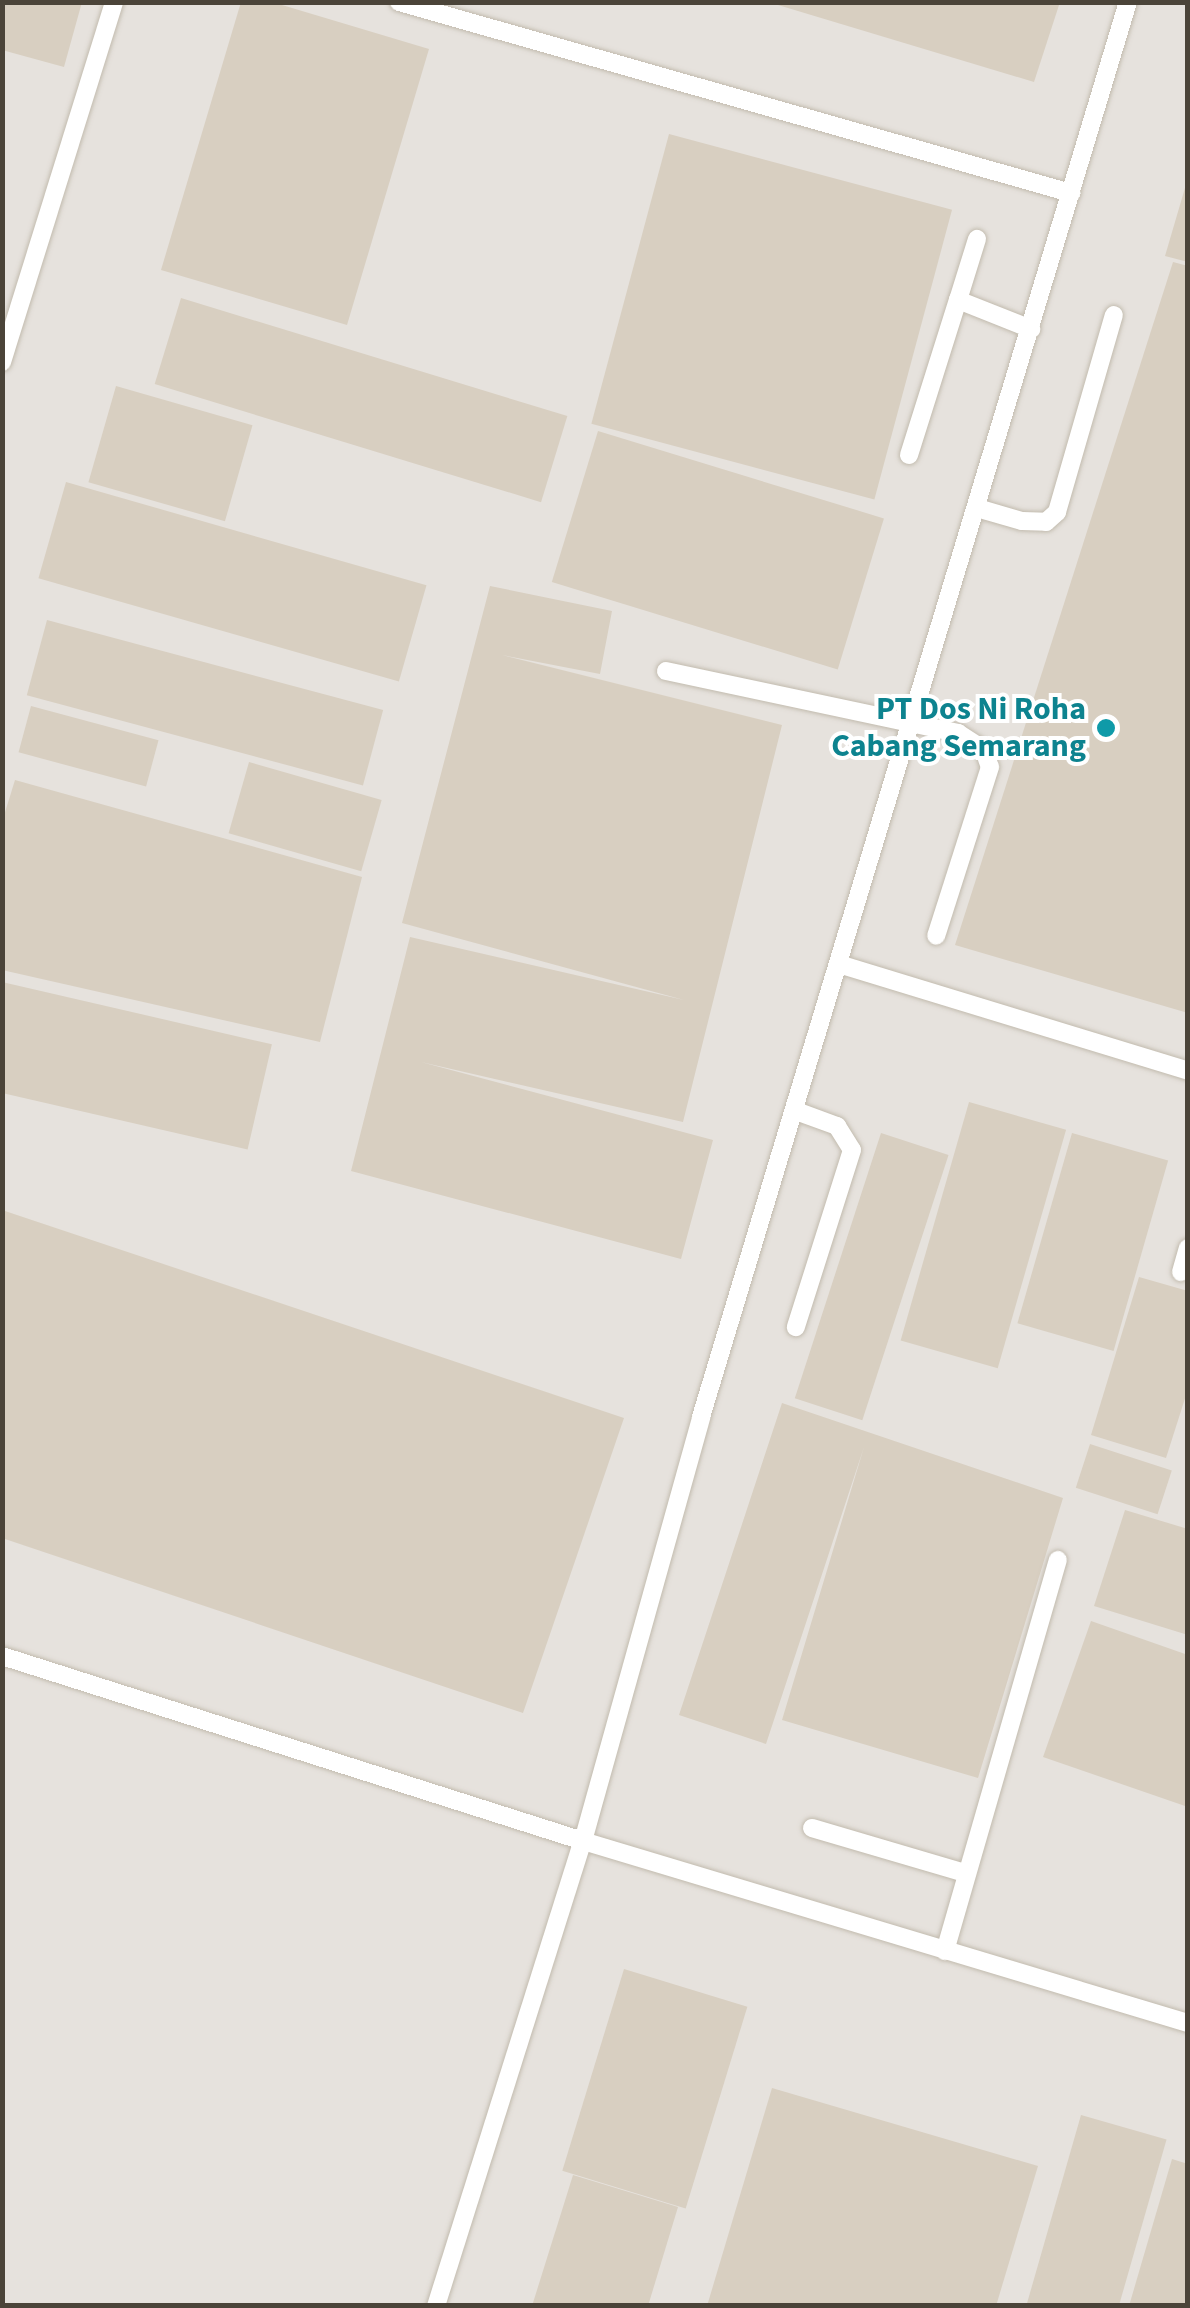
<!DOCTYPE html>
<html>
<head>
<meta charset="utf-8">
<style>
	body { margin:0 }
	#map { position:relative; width:1190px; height:2308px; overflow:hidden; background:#f6f3ec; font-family:"Source Sans 3",sans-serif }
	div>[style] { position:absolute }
	.industrial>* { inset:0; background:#e6e2dd; transform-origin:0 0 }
	.building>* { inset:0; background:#d8cfc1; transform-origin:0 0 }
	.roads { filter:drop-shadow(0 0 2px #c2bbae) drop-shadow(0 0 2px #c2bbae) }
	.service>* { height:18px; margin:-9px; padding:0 9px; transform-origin:9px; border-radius:9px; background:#fff }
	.dots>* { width:28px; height:28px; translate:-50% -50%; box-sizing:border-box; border:5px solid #fff; border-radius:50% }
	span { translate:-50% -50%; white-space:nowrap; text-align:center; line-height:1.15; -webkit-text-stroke:8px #fff; paint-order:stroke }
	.culture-label { font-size:32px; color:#0d838f; font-weight:700 }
	.right { translate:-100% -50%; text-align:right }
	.frame { position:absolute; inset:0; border:5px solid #4b4439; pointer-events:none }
</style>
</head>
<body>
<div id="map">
	<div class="industrial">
		<div style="left:3px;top:3px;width:1184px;height:2302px"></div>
	</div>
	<div class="building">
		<div style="clip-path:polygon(2px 2px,82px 2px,64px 67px,2px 50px)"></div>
		<div style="clip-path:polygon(241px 2px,272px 2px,429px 49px,347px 325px,161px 270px)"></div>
		<div style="clip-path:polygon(768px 2px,1060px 2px,1034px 82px)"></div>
		<div style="left:669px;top:134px;width:293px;height:300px;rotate:15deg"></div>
		<div style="clip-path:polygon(1187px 181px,1188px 182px,1188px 262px,1165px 256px)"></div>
		<div style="clip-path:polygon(1173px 262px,1188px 266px,1188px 1013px,955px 945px)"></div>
		<div style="left:181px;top:298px;width:404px;height:90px;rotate:17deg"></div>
		<div style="left:116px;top:386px;width:142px;height:100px;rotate:16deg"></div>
		<div style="left:598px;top:431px;width:299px;height:158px;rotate:17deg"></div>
		<div style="left:66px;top:482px;width:375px;height:100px;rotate:16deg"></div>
		<div style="clip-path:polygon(490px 586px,612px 611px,600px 674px,502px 655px,782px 725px,683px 1122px,421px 1062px,713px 1140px,681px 1259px,351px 1171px,410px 937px,684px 1000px,402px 923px)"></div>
		<div style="left:47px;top:620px;width:348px;height:78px;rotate:15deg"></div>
		<div style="left:31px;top:706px;width:132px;height:48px;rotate:15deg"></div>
		<div style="left:249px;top:762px;width:138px;height:74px;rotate:16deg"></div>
		<div style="clip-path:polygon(15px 780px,362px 877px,320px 1042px,2px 970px,2px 822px)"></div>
		<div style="left:2px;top:982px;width:277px;height:108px;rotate:13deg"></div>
		<div style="left:969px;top:1102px;width:101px;height:248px;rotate:16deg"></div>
		<div style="left:881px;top:1133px;width:71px;height:279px;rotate:18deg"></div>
		<div style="left:1072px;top:1133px;width:100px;height:198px;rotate:16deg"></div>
		<div style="clip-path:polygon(2px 1210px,624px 1418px,523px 1713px,2px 1538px)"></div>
		<div style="clip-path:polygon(1139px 1277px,1188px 1291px,1188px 1389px,1166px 1458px,1091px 1435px)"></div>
		<div style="clip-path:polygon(782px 1403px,1063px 1498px,978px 1778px,782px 1720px,864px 1447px,766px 1744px,679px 1715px)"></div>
		<div style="left:1090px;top:1444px;width:86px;height:46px;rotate:18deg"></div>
		<div style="clip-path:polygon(1125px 1510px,1188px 1529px,1188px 1635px,1094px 1606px)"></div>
		<div style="clip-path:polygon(1091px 1621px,1188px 1655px,1188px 1807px,1043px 1757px)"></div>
		<div style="left:624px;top:1969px;width:129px;height:211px;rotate:17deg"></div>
		<div style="clip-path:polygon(772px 2088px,1038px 2166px,996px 2306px,707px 2306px)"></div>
		<div style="left:1081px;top:2115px;width:89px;height:199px;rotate:16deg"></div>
		<div style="clip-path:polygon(1172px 2159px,1188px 2164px,1188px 2306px,1129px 2306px)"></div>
		<div style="clip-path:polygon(573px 2175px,678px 2207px,648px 2306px,532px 2306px)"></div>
	</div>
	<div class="roads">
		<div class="service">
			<div style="left:399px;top:2px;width:699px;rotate:15.87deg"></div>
			<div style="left:958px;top:300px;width:64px;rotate:-72.7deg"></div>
			<div style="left:2px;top:362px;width:377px;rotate:-72.7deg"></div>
			<div style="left:909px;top:455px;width:163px;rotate:-72.5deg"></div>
			<div style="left:958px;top:300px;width:79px;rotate:21.7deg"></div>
			<div style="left:977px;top:508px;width:47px;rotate:16.1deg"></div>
			<div style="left:1022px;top:521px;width:24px;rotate:2deg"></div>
			<div style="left:1046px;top:522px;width:15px;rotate:-42deg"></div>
			<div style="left:1057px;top:512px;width:205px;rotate:-73.9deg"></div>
			<div style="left:666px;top:671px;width:299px;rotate:12deg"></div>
			<div style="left:958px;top:733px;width:31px;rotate:33deg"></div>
			<div style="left:984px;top:750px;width:18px;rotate:71deg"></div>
			<div style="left:990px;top:767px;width:177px;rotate:107.7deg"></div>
			<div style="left:842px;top:965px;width:362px;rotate:17deg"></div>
			<div style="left:796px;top:1111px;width:44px;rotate:20.1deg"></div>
			<div style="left:837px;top:1126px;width:28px;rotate:58deg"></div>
			<div style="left:852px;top:1150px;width:186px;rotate:107.6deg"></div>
			<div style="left:1181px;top:1272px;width:25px;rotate:-74deg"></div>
			<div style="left:2px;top:1656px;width:610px;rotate:17.66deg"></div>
			<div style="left:583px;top:1841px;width:632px;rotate:16.74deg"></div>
			<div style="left:812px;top:1828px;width:159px;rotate:16.4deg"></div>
			<div style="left:945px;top:1951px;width:407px;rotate:-73.9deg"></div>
			<div style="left:436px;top:2306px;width:488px;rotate:-72.5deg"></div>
			<div style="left:583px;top:1841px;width:440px;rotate:-74.4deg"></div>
			<div style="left:701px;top:1417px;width:1478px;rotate:-73.21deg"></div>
		</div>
	</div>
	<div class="dots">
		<div style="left:1106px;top:728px;background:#0f9aa8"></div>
	</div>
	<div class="culture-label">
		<span class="right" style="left:1086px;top:728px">PT Dos Ni Roha<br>Cabang Semarang</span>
	</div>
	<div class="frame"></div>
</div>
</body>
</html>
